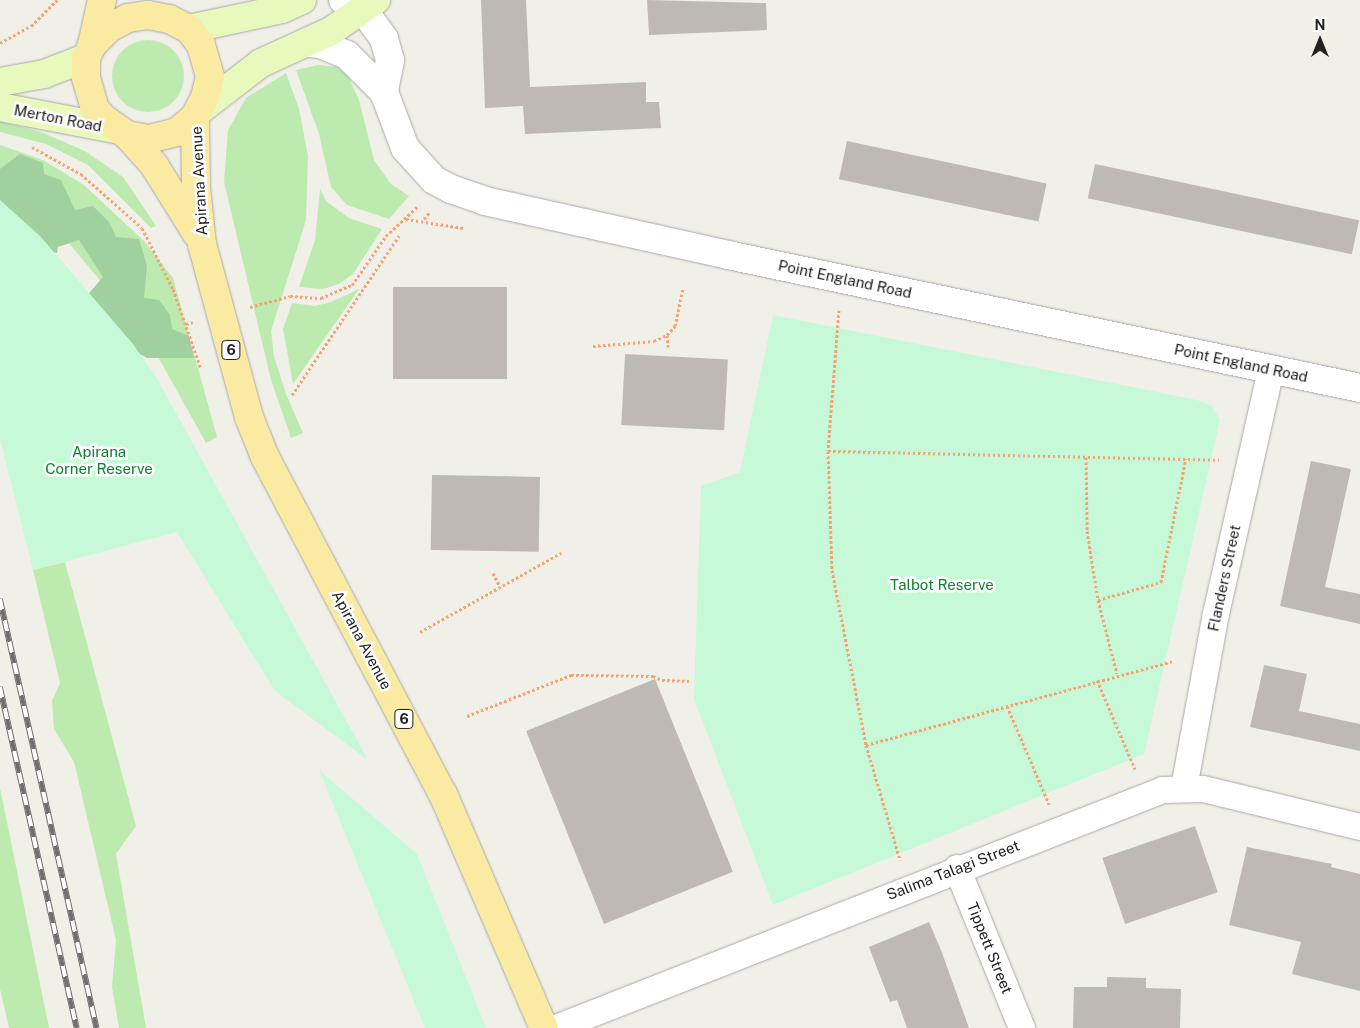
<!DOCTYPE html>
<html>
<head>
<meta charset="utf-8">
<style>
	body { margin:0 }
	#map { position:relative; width:1360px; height:1028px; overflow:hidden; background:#f1f0e8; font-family:"Public Sans",sans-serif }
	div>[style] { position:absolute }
	.grass>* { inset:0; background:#bdeaaf }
	.round { border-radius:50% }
	.forest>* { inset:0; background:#9fd09d }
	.park>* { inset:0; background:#c6f9d7 }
	.building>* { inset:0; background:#bebab1; transform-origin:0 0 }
	.path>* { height:3px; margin-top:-1.5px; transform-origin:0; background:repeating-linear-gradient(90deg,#f9a071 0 2.5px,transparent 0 5px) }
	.roads { filter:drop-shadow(0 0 1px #a8a8a8) drop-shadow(0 0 1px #a8a8a8) }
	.minor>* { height:26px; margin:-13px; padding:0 13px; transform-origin:13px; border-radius:13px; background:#fff }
	.tertiary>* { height:28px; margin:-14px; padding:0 14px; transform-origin:14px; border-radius:14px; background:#fff }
	.secondary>* { height:28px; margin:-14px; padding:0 14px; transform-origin:14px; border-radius:14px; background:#e8f9bd }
	.primary>* { height:28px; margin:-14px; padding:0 14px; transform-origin:14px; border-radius:14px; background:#fbeaa2 }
	.rail>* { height:5.5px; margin-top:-2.75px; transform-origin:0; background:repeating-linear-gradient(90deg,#fff 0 11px,#6f6f6f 0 22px); box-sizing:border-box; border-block:1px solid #6f6f6f }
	span { translate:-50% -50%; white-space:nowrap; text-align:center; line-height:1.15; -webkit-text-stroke:5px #fff; paint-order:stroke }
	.shield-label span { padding:1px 4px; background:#fff; border:1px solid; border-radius:4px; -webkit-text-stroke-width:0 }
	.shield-label { font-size:14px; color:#212121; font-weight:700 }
	.street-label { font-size:15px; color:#212121 }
	.park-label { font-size:15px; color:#0d8133 }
	.north { position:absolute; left:1295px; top:15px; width:50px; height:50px; -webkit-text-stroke:4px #fff; paint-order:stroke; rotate:0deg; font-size:14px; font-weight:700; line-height:20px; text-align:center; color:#212121 }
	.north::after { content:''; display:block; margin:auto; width:18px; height:22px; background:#212121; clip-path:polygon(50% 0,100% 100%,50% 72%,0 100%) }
</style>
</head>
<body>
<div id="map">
	<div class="grass">
		<div class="round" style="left:112px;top:40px;width:72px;height:72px"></div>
		<div style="clip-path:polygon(318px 65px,337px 67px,348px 76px,359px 100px,374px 160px,391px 184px,409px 196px,389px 219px,347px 205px,331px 187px,319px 134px,296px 70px)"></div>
		<div style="clip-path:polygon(286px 73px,299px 109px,308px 156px,306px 220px,271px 331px,274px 356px,286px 394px,303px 433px,291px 438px,271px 380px,224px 182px,228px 130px,246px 98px)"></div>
		<div style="clip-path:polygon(0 121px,41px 132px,85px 151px,123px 177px,156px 226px,151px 228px,88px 165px,46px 144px,0 132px)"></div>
		<div style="clip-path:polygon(0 145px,43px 160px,84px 185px,144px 241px,173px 278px,217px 437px,206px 443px,147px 337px,53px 224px,0 179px)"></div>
		<div style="clip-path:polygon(320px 189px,327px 202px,349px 218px,382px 229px,353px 274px,339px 284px,323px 289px,299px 287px,315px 240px)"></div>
		<div style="clip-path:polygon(359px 289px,293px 384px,283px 329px,292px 303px,315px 306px,331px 302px)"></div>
		<div style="clip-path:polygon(65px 562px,136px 826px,116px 854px,146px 1028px,119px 1028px,112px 987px,116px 940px,74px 762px,54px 729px,52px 701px,60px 683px,33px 570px)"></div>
		<div style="clip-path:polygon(0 788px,49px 1028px,9px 1028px,0 989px)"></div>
	</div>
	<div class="forest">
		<div style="clip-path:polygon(20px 154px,43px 163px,44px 174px,61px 180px,75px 210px,93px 206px,109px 222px,116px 237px,139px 239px,147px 266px,144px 298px,159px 300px,170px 315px,172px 329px,189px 336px,194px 358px,147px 358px,80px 320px,90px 292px,103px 277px,79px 240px,58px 247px,57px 253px,22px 250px,0 439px,0 169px)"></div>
	</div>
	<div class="park">
		<div style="clip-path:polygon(0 200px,40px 236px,133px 344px,156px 377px,368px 760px,275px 691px,177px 532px,33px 570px,0 439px)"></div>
		<div style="clip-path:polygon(773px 315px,1197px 400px,1212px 406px,1220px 420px,1144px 754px,773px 905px,694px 699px,701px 486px,740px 472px)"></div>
		<div style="clip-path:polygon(319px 770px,417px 854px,486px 1028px,425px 1028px)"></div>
	</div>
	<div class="building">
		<div style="clip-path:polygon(481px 0,526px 0,530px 87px,646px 82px,646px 102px,659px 102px,661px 128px,525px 134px,523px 106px,485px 108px)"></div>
		<div style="clip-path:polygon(647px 0,766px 3px,767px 30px,649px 35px)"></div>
		<div style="left:847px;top:141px;width:204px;height:39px;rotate:12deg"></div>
		<div style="left:1095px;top:164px;width:270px;height:35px;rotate:12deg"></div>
		<div style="left:393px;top:287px;width:114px;height:92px"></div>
		<div style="left:625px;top:354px;width:103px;height:71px;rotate:3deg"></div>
		<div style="clip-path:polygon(1311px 461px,1351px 469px,1325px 587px,1360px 594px,1360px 624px,1280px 606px)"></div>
		<div style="left:432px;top:475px;width:108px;height:75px;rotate:1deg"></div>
		<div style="clip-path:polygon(1264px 665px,1307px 674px,1299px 711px,1360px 724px,1360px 751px,1250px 727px)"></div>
		<div style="left:655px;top:679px;width:208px;height:139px;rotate:68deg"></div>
		<div style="left:1195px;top:826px;width:70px;height:98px;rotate:71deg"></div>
		<div style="clip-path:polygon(1247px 847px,1332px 864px,1331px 867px,1360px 874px,1360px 991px,1292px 974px,1301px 942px,1229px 925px)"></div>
		<div style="clip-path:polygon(929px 922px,941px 950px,969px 1028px,907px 1028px,897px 1000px,890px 1002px,869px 947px)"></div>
		<div style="clip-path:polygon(1107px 977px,1146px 978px,1146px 988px,1181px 989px,1180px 1028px,1073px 1028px,1074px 987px,1107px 987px)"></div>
	</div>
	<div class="path">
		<div style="left:0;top:43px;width:35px;rotate:-29deg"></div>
		<div style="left:31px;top:26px;width:37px;rotate:-45deg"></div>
		<div style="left:32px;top:147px;width:56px;rotate:28.9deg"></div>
		<div style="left:81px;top:174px;width:81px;rotate:41.5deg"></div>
		<div style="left:142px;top:228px;width:68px;rotate:63.1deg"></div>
		<div style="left:173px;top:289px;width:85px;rotate:70.7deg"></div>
		<div style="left:406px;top:219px;width:58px;rotate:9deg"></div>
		<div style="left:424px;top:219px;width:8px;rotate:-50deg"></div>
		<div style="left:250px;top:307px;width:41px;rotate:-15.4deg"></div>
		<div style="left:290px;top:296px;width:31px;rotate:4deg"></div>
		<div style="left:321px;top:298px;width:34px;rotate:-23deg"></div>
		<div style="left:352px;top:285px;width:60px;rotate:-55.2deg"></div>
		<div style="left:386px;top:236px;width:44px;rotate:-43.2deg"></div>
		<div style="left:839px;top:310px;width:141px;rotate:94.5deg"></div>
		<div style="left:828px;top:451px;width:119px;rotate:88.1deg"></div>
		<div style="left:832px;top:570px;width:178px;rotate:79deg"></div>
		<div style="left:866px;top:745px;width:120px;rotate:73.5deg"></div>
		<div style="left:186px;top:324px;width:7px;rotate:-16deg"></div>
		<div style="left:667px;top:335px;width:12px;rotate:85deg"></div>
		<div style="left:593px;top:346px;width:61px;rotate:-4.7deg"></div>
		<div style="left:654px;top:341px;width:14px;rotate:-25deg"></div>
		<div style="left:667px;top:335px;width:12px;rotate:-48deg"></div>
		<div style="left:675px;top:326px;width:39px;rotate:-78deg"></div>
		<div style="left:292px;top:395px;width:192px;rotate:-56.1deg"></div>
		<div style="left:828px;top:451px;width:391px;rotate:1.3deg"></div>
		<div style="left:1086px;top:457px;width:74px;rotate:89.2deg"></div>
		<div style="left:1087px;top:531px;width:70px;rotate:80.9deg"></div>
		<div style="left:1098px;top:600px;width:76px;rotate:75.6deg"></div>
		<div style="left:493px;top:573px;width:16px;rotate:63deg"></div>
		<div style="left:1098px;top:600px;width:66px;rotate:-15.9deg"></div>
		<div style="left:1161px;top:582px;width:126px;rotate:-78.6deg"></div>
		<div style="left:420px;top:632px;width:162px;rotate:-29.3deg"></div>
		<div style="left:1097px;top:680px;width:97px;rotate:66.9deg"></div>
		<div style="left:1007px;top:706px;width:107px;rotate:66.8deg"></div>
		<div style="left:467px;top:716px;width:112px;rotate:-21.5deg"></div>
		<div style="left:571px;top:675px;width:82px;rotate:0.7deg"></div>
		<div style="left:653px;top:676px;width:10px;rotate:24deg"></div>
		<div style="left:662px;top:680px;width:27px;rotate:2deg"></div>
		<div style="left:866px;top:745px;width:319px;rotate:-15.3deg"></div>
	</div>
	<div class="roads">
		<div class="minor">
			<div style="left:1184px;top:788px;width:177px;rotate:-79.6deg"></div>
			<div style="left:1216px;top:614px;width:251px;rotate:-77.3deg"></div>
			<div style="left:957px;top:868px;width:173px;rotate:67.9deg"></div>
			<div style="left:556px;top:1028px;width:652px;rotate:-21.41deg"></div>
			<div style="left:1163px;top:790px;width:40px;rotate:-1.4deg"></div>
			<div style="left:1203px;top:789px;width:162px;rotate:13.6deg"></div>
		</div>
		<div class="tertiary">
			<div style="left:343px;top:0;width:24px;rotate:28deg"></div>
			<div style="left:364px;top:11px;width:34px;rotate:54deg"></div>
			<div style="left:384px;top:39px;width:22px;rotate:74deg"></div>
			<div style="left:390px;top:60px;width:33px;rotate:101deg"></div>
			<div style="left:384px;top:92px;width:60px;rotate:69.4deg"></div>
			<div style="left:405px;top:148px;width:43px;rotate:47.8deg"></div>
			<div style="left:434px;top:180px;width:19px;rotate:28deg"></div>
			<div style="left:451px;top:189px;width:36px;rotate:19deg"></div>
			<div style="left:485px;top:201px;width:249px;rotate:12.5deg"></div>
			<div style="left:728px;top:255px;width:646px;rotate:11.88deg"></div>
			<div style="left:307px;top:43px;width:13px;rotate:4deg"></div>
			<div style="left:320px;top:44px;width:29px;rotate:22deg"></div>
			<div style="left:347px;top:55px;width:52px;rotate:45deg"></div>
		</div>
		<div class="secondary">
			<div style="left:189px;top:29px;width:95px;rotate:-12.1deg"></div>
			<div style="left:282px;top:9px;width:22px;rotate:-24deg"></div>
			<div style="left:0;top:82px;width:45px;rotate:-10.3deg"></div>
			<div style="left:44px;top:74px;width:45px;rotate:-20.9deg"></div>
			<div style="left:0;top:107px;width:117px;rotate:10.8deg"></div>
			<div style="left:200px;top:110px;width:77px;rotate:-37.6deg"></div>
			<div style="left:261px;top:63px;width:77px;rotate:-24.6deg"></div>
			<div style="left:331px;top:31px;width:55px;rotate:-34.6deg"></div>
		</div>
		<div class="primary">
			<div style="left:148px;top:15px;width:21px;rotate:11deg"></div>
			<div style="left:169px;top:19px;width:22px;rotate:27deg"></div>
			<div style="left:189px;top:29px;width:20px;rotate:53deg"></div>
			<div style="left:201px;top:45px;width:33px;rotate:74deg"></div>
			<div style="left:210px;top:77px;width:21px;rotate:104deg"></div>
			<div style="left:205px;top:97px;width:22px;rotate:117deg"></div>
			<div style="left:195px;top:117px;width:23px;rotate:140deg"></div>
			<div style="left:177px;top:132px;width:30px;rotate:166deg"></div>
			<div style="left:148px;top:139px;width:21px;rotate:-169deg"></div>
			<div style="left:127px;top:135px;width:28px;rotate:-145deg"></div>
			<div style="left:104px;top:119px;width:13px;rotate:-132deg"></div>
			<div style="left:95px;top:109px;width:33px;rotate:-106deg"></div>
			<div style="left:86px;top:77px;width:19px;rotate:-90deg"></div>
			<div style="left:86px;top:58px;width:14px;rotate:-65deg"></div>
			<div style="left:92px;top:45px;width:24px;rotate:-45deg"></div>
			<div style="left:109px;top:28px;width:21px;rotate:-28deg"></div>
			<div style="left:128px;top:18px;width:20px;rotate:-9deg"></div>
			<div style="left:92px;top:45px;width:46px;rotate:-77.5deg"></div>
			<div style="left:195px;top:117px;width:70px;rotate:89.2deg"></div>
			<div style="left:196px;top:187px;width:57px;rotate:84deg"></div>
			<div style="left:202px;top:244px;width:179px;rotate:74.8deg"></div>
			<div style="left:249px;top:417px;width:43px;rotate:68.2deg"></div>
			<div style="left:265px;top:457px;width:381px;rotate:62.2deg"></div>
			<div style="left:443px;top:794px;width:255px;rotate:66.7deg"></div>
			<div style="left:127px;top:135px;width:40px;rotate:48deg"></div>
			<div style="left:154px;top:165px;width:81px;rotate:58.1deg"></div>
		</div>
	</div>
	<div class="rail">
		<div style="left:0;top:599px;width:440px;rotate:77.3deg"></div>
		<div style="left:0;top:687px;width:350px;rotate:77.3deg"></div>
	</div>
	<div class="shield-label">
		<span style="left:231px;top:350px">6</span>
		<span style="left:404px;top:719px">6</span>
	</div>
	<div class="street-label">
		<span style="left:58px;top:118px;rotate:11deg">Merton Road</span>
		<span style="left:199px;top:181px;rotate:-93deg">Apirana Avenue</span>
		<span style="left:845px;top:279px;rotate:12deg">Point England Road</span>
		<span style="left:1241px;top:363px;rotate:12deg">Point England Road</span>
		<span style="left:1224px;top:578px;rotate:-78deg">Flanders Street</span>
		<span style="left:362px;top:640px;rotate:62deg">Apirana Avenue</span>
		<span style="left:953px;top:870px;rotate:-21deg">Salima Talagi Street</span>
		<span style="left:990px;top:948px;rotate:68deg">Tippett Street</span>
	</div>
	<div class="park-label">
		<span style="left:99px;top:460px">Apirana<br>Corner Reserve</span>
		<span style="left:942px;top:585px">Talbot Reserve</span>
	</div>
	<div class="north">N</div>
</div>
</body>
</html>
